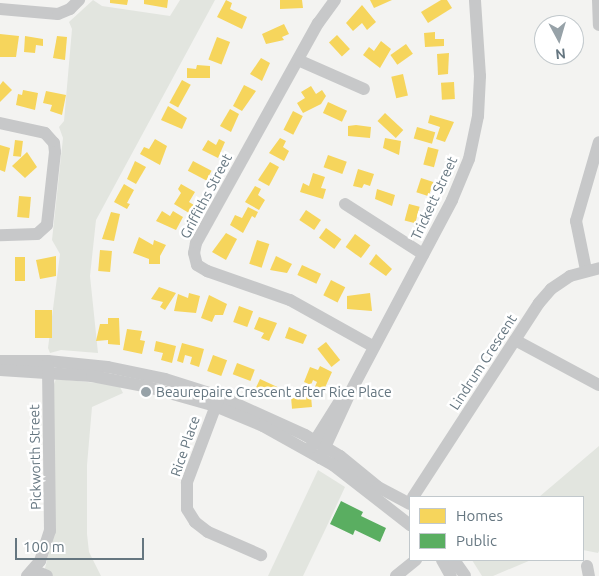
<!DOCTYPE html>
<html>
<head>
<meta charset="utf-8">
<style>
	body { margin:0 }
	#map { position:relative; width:599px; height:576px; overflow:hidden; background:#f3f3f1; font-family:Ubuntu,sans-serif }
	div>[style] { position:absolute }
	.green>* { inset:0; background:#e2e5df }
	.homes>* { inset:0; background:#f6d55c; transform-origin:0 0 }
	.public>* { inset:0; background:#5aae61 }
	.minor>* { height:12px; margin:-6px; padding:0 6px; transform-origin:6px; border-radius:6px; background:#c7c8c9 }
	.dots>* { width:14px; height:14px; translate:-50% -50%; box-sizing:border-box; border:2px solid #fff; border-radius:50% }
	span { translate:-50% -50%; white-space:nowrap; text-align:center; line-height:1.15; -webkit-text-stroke:5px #fff; paint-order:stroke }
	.street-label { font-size:14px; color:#657680 }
	.poi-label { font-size:14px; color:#657680 }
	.left { translate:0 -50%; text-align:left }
	.legend { position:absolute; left:409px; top:496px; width:175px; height:65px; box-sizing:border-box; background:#fff; border:1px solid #c1c8cc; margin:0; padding:6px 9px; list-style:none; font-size:15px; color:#657680 }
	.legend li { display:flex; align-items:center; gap:10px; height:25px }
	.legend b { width:25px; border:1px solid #c1c8cc }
	.north { position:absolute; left:534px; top:15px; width:50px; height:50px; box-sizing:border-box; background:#fff; border:1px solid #c1c8cc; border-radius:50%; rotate:174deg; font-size:14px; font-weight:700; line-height:20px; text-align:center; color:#657680 }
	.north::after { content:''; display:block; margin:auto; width:18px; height:22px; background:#97a2a8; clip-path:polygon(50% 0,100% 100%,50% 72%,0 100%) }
	.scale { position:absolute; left:15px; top:538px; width:129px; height:22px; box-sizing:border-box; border:2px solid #657680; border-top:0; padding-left:6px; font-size:15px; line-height:18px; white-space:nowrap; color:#657680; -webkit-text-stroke:4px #fff; paint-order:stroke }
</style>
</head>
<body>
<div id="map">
	<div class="green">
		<div style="clip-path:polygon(93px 0,102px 6px,170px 16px,180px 0,215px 0,96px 220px,90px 276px,98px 353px,61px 350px,50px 353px,48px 348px,60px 254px,52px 240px,63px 138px,59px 127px,64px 121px,72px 29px,69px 22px)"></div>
		<div style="clip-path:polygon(56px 379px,108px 384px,120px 387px,123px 393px,92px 407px,87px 465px,87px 534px,89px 552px,101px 576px,43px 576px,55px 529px,52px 389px)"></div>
		<div style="clip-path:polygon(599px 446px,599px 551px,598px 553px,583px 550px,583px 497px,539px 497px)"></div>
		<div style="clip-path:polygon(318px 470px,345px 487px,326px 528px,303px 576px,268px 576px)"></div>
		<div style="clip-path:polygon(472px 560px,531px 560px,493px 576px,482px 576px)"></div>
	</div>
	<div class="homes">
		<div style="clip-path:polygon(110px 0,128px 0,127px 5px,110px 3px)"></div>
		<div style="clip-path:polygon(144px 0,168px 0,167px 8px,144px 4px)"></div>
		<div style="clip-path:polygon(226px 0,232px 3px,230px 9px,247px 17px,242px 29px,217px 17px)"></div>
		<div style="clip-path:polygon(280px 0,302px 0,303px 8px,280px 9px)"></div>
		<div style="clip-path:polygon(370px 0,392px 0,374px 8px)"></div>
		<div style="clip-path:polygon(441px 0,447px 0,452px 8px,428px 23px,421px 12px)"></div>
		<div style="clip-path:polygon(362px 5px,376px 22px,367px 30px,362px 23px,353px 31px,346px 23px)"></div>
		<div style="clip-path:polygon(284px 24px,289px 34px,282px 37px,284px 40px,266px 44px,262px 34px)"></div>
		<div style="clip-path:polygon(435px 32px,435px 39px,444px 39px,444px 46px,425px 47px,424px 33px)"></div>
		<div style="clip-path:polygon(0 34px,19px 36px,16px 57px,0 57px)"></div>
		<div style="left:337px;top:35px;width:19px;height:11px;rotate:47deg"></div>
		<div style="clip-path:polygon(25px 36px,43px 39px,43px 46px,36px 45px,35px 53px,24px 52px)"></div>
		<div style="clip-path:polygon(57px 36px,67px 37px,65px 60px,53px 58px)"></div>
		<div style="left:217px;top:37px;width:14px;height:24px;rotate:21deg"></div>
		<div style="clip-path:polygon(381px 41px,391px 49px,380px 68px,363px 55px,369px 47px,374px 51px)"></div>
		<div style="left:406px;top:44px;width:12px;height:19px;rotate:55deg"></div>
		<div style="clip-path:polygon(449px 53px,448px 74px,438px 75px,437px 54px)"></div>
		<div style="clip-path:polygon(261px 58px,270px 63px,262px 81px,250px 74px)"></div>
		<div style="clip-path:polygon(197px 65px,210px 66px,210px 78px,187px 78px,187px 68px,196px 69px)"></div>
		<div style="left:403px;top:74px;width:22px;height:12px;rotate:77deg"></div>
		<div style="left:182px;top:80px;width:10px;height:26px;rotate:29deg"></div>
		<div style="clip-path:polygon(3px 81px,12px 90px,0 102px,0 85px)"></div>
		<div style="left:454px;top:82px;width:17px;height:13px;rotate:87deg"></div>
		<div style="clip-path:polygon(244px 85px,256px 91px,242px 111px,233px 106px)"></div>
		<div style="clip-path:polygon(311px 86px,316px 94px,322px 90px,326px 96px,321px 104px,303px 113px,297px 103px,305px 98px,301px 92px)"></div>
		<div style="clip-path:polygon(23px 90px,38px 93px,35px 110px,16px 105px,18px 94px,22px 95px)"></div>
		<div style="clip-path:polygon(46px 91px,66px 95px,62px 115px,50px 111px,52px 105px,43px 103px)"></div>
		<div style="left:328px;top:102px;width:21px;height:12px;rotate:25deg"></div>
		<div style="clip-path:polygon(168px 106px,187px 118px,182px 129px,161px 120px)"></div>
		<div style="clip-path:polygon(230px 109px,239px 114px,231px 132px,220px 126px)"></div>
		<div style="left:293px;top:111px;width:11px;height:21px;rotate:27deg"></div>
		<div style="left:385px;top:113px;width:25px;height:11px;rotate:43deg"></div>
		<div style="clip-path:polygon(430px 115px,454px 122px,445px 142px,436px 139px,440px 127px,428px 123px)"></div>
		<div style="clip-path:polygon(356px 125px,371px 127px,370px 138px,348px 136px,348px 126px)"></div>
		<div style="left:417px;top:127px;width:19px;height:12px;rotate:16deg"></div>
		<div style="clip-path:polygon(280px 138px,286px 141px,283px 147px,289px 151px,284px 161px,269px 153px)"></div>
		<div style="clip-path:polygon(385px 138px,401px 141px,399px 155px,383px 148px)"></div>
		<div style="clip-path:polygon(155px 139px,167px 146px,160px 165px,140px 154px,144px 147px,149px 149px)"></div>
		<div style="clip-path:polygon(219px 139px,225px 142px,218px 158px,202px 150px,208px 140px,216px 145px)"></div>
		<div style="left:15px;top:140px;width:8px;height:16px;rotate:7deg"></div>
		<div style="clip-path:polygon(0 145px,10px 148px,5px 172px,0 170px)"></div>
		<div style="left:428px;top:147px;width:11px;height:18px;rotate:15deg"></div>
		<div style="clip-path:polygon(27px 152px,37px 167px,25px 178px,12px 166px)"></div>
		<div style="left:328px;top:155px;width:20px;height:13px;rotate:20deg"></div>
		<div style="clip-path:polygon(135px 161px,146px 167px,136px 184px,127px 179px)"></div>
		<div style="left:193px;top:161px;width:21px;height:11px;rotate:28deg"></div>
		<div style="clip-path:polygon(270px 162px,279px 167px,269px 186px,258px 180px)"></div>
		<div style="clip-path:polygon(358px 169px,374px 174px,370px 186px,364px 184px,362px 188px,353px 186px)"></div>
		<div style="clip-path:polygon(313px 173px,325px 177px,321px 188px,326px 189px,323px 199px,300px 192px,303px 183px,309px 186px)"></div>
		<div style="left:421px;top:178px;width:13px;height:15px;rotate:18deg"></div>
		<div style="clip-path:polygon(124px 184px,134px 190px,127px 203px,130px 204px,127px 209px,114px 202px)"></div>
		<div style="clip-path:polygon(181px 184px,195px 192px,189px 202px,194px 205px,189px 213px,174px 204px,181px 193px,178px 189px)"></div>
		<div style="clip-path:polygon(255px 186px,261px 189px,258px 195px,265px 200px,259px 210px,245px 202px)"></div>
		<div style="clip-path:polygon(377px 189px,395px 195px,392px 206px,375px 199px)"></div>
		<div style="left:19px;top:196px;width:12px;height:21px;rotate:5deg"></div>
		<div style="left:409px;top:204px;width:11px;height:17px;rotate:15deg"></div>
		<div style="clip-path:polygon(248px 207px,258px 212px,255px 218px,252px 216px,243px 233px,230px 225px,235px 215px,242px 218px)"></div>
		<div style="left:306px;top:210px;width:18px;height:12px;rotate:34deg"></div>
		<div style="clip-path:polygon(162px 211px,170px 216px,173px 211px,183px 217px,176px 230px,156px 221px)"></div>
		<div style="clip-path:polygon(111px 212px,120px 214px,114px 241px,102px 239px)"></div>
		<div style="left:326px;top:228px;width:19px;height:12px;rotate:36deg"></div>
		<div style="clip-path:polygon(226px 233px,237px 239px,226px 260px,212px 252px)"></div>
		<div style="left:355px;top:234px;width:19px;height:16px;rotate:36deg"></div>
		<div style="clip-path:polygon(139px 237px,153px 245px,154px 240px,166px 245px,160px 256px,160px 264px,149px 264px,149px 259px,133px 253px)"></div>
		<div style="left:257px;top:240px;width:13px;height:25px;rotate:18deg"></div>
		<div style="left:100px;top:250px;width:12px;height:21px;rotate:5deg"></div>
		<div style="clip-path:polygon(376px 254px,392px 269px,386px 276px,369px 264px)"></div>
		<div style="clip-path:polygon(56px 256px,56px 276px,40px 279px,36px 260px)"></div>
		<div style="clip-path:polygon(276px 256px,292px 264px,287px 273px,270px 270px)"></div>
		<div style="left:15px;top:257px;width:10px;height:24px"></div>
		<div style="left:302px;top:265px;width:21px;height:11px;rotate:25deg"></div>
		<div style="left:331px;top:280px;width:16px;height:17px;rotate:27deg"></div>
		<div style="clip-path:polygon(159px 287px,176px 293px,165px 310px,160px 307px,163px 302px,151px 299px)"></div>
		<div style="clip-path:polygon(189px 293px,200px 296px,196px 313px,174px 311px,178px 294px,188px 298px)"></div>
		<div style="clip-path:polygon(370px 293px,372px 311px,347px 309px,347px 296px)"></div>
		<div style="clip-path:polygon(209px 295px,227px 304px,223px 315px,215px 315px,212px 322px,201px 318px)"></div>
		<div style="left:239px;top:306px;width:15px;height:17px;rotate:20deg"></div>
		<div style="left:35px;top:310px;width:17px;height:28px"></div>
		<div style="clip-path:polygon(259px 317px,277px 323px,269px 341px,261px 338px,264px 333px,254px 329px)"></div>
		<div style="clip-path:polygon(108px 318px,119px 318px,120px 345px,108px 344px,108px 340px,96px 341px,100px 324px,108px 324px)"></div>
		<div style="clip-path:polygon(289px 327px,307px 335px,303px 344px,285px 338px)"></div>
		<div style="clip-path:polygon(127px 329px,142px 331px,140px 340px,145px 341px,142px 354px,123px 350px)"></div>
		<div style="clip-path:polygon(156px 341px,176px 346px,172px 363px,161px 360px,163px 353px,154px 351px)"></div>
		<div style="left:326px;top:342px;width:23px;height:11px;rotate:52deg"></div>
		<div style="clip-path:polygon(182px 343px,204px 349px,199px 367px,190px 364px,192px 357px,185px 355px,183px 363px,177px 361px)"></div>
		<div style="left:213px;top:355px;width:15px;height:17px;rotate:20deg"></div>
		<div style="left:237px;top:363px;width:19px;height:12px;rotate:21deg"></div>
		<div style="clip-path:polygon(320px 366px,332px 372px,323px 392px,314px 389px,317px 382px,313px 380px,311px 385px,304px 382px,310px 367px,318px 370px)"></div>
		<div style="left:260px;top:379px;width:21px;height:11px;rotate:25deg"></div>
		<div style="left:311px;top:396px;width:11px;height:20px;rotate:85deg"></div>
	</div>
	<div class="public">
		<div style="clip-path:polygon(341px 501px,363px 512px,361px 516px,386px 528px,380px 542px,355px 530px,353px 535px,330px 524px)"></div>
	</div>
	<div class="minor">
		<div style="left:335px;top:0;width:29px;rotate:126deg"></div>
		<div style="left:318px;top:23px;width:252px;rotate:119deg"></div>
		<div style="left:196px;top:243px;width:10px;rotate:101deg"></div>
		<div style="left:194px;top:253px;width:12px;rotate:76deg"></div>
		<div style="left:197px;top:265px;width:12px;rotate:31deg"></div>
		<div style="left:207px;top:271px;width:88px;rotate:19.3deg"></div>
		<div style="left:290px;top:300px;width:96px;rotate:29.2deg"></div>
		<div style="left:598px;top:0;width:25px;rotate:88deg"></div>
		<div style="left:0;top:9px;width:58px;rotate:4.9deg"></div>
		<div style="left:58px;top:14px;width:13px;rotate:-23deg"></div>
		<div style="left:70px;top:9px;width:13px;rotate:-45deg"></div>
		<div style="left:298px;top:60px;width:72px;rotate:23.7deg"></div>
		<div style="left:0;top:123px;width:46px;rotate:12.5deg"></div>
		<div style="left:45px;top:133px;width:13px;rotate:48deg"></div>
		<div style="left:54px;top:143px;width:9px;rotate:84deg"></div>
		<div style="left:55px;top:152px;width:73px;rotate:96.3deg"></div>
		<div style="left:47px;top:225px;width:13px;rotate:138deg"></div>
		<div style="left:37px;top:234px;width:37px;rotate:178deg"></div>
		<div style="left:345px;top:204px;width:93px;rotate:32.7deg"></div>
		<div style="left:586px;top:270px;width:50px;rotate:-101.5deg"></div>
		<div style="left:576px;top:221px;width:82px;rotate:-73.8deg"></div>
		<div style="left:515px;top:340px;width:95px;rotate:28.2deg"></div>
		<div style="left:0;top:361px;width:48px"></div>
		<div style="left:48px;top:361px;width:60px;rotate:5.7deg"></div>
		<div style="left:108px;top:367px;width:58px;rotate:11.9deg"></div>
		<div style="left:165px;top:379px;width:57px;rotate:17.5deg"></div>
		<div style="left:219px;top:396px;width:94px;rotate:24.4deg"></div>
		<div style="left:305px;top:435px;width:41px;rotate:31deg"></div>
		<div style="left:340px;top:456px;width:49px;rotate:39.2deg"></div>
		<div style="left:378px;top:487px;width:36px;rotate:28deg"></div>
		<div style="left:0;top:370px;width:92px;rotate:3.7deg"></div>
		<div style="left:92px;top:376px;width:57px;rotate:11.1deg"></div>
		<div style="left:148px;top:387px;width:70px;rotate:15.8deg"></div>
		<div style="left:215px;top:406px;width:52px;rotate:22.6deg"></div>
		<div style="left:263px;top:426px;width:80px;rotate:29.1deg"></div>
		<div style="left:333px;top:465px;width:98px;rotate:37.9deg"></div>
		<div style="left:218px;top:400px;width:88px;rotate:110.7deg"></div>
		<div style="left:187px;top:482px;width:27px;rotate:90deg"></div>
		<div style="left:187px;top:509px;width:15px;rotate:58deg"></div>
		<div style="left:195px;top:522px;width:16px;rotate:38deg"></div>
		<div style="left:208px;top:532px;width:58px;rotate:23.5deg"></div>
		<div style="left:311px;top:447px;width:57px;rotate:-58deg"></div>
		<div style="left:341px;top:399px;width:8px;rotate:-40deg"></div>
		<div style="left:320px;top:458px;width:74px;rotate:-65.2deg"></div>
		<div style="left:351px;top:391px;width:216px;rotate:-62.1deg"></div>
		<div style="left:452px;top:200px;width:44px;rotate:-67.5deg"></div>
		<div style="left:469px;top:159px;width:44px;rotate:-78.2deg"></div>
		<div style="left:478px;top:116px;width:40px;rotate:-87.1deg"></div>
		<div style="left:480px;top:76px;width:76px;rotate:-93.8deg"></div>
		<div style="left:413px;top:497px;width:231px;rotate:-57deg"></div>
		<div style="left:539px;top:303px;width:18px;rotate:-49deg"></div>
		<div style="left:551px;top:289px;width:23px;rotate:-34deg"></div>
		<div style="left:570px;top:276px;width:30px;rotate:-15deg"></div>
		<div style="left:442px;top:560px;width:18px;rotate:61deg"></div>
		<div style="left:454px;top:560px;width:19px;rotate:55deg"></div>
		<div style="left:587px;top:566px;width:10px;rotate:79deg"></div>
		<div style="left:33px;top:570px;width:15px;rotate:23deg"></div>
		<div style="left:27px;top:576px;width:20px;rotate:-49deg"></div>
		<div style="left:40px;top:561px;width:32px;rotate:-72deg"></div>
		<div style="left:50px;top:531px;width:166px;rotate:-90.7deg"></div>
		<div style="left:396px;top:576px;width:26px;rotate:-39deg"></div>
	</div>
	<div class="dots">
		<div style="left:146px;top:392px;background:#97a2a8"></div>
	</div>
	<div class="street-label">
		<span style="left:206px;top:196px;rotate:-62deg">Griffiths Street</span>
		<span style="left:434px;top:198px;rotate:-65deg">Trickett Street</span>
		<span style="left:483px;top:362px;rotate:-57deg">Lindrum Crescent</span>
		<span style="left:185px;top:446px;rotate:-71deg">Rice Place</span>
		<span style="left:35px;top:457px;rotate:-91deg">Pickworth Street</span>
	</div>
	<div class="poi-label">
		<span class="left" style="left:156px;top:392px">Beaurepaire Crescent after Rice Place</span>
	</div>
	<ul class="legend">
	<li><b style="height:14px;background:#f6d55c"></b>Homes</li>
	<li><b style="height:14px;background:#5aae61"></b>Public</li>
	</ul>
	<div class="north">N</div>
	<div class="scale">100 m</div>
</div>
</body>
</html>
